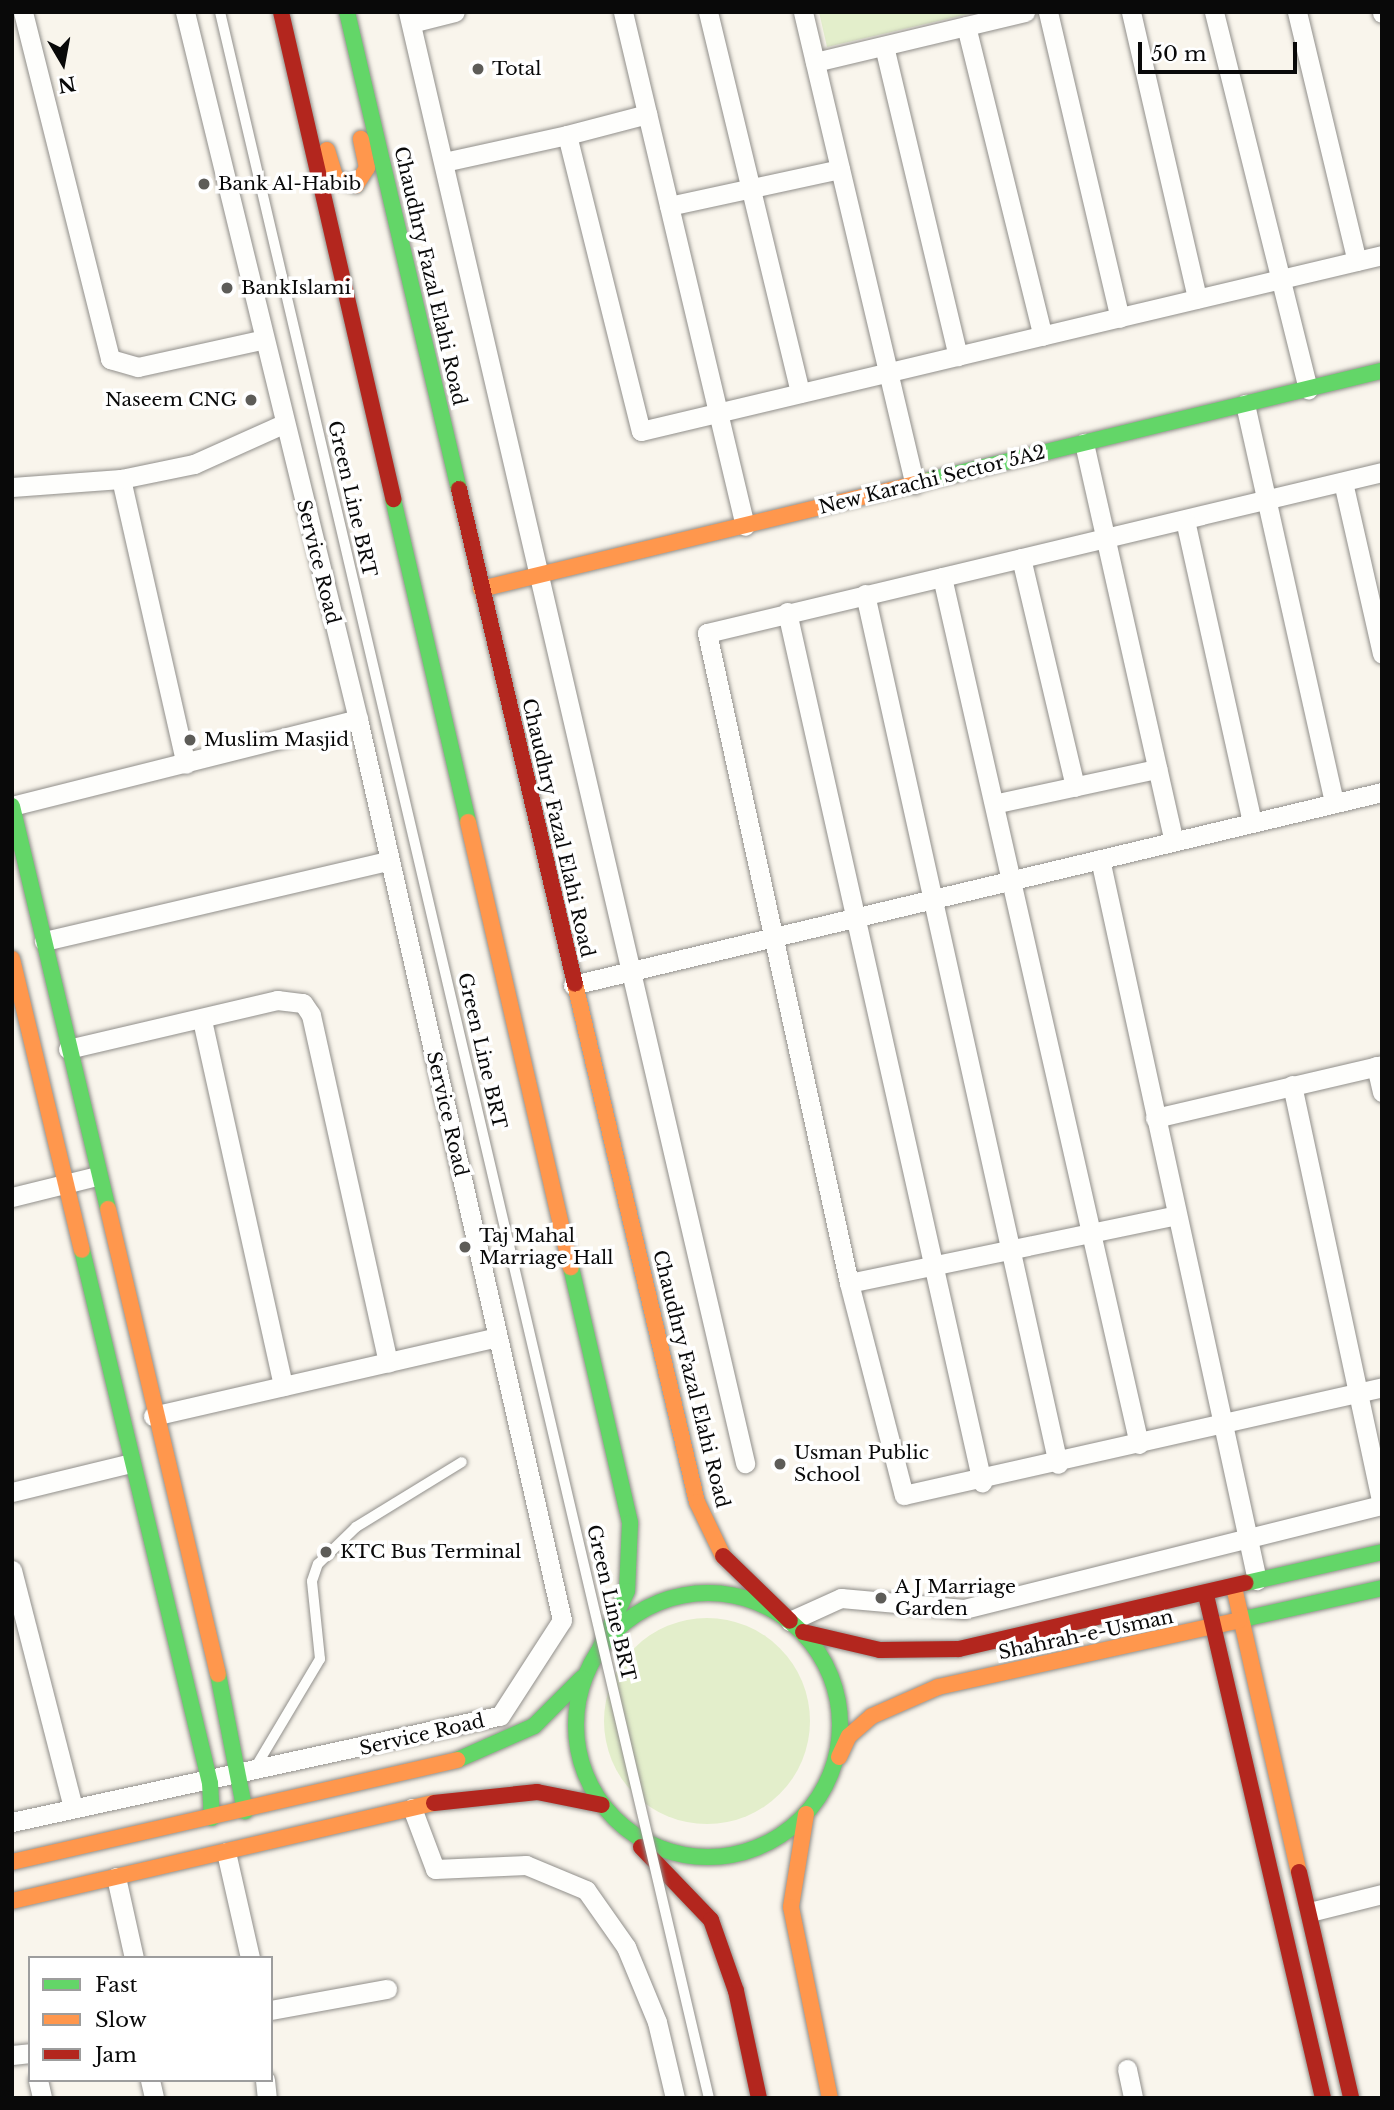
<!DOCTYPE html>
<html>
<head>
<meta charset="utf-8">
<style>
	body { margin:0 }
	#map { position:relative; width:1394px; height:2110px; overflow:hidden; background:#f9f5ec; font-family:"Libre Baskerville",serif }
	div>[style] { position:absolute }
	.green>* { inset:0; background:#e3eecb }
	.round { border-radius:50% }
	.roads { filter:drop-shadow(0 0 2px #918f8b) drop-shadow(0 0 2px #918f8b) }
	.lane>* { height:10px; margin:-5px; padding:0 5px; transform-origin:5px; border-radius:5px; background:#fefefc }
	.street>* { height:19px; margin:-9.5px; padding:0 9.5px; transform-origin:9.5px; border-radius:9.5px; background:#fefefc }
	.fast>* { height:16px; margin:-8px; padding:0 8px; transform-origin:8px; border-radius:8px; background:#63d668 }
	.fast>.ring { margin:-8px; padding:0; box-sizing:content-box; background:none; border:16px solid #63d668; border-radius:50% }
	.slow>* { height:16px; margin:-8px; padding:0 8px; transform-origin:8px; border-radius:8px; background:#ff974d }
	.jam>* { height:16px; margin:-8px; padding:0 8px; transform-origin:8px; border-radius:8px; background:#b3261e }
	.bridges { filter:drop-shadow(0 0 2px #918f8b) drop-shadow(0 0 2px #918f8b) }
	.lane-bridge>* { height:10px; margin:-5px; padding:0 5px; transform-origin:5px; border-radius:5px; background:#fefefc }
	.dots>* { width:19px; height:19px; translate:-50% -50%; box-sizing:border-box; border:4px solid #fff; border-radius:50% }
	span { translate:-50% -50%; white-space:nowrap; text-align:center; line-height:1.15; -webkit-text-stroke:7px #fff; paint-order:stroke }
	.poi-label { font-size:19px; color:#090909 }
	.left { translate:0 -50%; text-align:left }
	.right { translate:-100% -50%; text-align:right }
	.street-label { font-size:19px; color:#090909 }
	.frame { position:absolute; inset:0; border:14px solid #090909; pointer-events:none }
	.legend { position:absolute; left:28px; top:1956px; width:245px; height:126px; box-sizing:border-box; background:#fff; border:2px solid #9d9d9d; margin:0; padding:9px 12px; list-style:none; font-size:21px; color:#090909 }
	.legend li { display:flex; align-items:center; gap:14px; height:35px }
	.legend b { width:35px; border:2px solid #9d9d9d }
	.north { position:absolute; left:28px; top:28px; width:70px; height:70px; -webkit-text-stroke:5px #fff; paint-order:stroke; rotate:170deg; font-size:19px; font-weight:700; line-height:28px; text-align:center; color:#090909 }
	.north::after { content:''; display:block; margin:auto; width:24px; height:32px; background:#090909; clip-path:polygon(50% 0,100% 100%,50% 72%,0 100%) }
	.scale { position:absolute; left:1138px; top:42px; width:159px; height:32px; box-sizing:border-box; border:4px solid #090909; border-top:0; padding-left:9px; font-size:21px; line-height:24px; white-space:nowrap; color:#090909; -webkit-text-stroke:5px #fff; paint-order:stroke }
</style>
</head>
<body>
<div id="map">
	<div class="green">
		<div style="clip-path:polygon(819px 12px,977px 12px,827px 47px)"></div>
		<div class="round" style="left:604px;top:1618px;width:206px;height:206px"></div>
	</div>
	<div class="roads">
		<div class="lane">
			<div style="left:255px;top:1768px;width:127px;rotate:-59.2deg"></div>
			<div style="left:320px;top:1659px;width:78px;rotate:-95.9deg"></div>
			<div style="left:312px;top:1581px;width:18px;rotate:-71deg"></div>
			<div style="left:318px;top:1564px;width:53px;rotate:-44.2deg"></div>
			<div style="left:356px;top:1527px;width:124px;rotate:-31.5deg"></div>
		</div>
		<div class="street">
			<div style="left:23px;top:12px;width:358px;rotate:75.9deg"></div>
			<div style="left:110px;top:359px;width:29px;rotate:16deg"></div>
			<div style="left:138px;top:367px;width:126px;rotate:-12.4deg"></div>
			<div style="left:408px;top:12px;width:1490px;rotate:76.92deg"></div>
			<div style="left:623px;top:12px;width:528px;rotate:76.65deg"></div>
			<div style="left:708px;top:12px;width:392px;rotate:76.4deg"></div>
			<div style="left:803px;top:12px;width:485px;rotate:76.7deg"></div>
			<div style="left:1048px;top:12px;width:314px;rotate:76.8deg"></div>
			<div style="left:1131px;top:12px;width:294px;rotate:77deg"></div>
			<div style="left:1214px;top:12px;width:389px;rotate:76deg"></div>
			<div style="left:1297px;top:12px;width:256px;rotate:76.5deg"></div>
			<div style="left:1382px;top:12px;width:1px;rotate:90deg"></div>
			<div style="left:411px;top:23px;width:45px;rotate:-14deg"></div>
			<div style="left:966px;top:26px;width:319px;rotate:76.1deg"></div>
			<div style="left:884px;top:46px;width:319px;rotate:76.6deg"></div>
			<div style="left:815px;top:62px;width:216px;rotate:-13.4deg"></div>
			<div style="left:567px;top:135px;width:83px;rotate:-14.7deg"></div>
			<div style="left:444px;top:162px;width:126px;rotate:-12.4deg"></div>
			<div style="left:567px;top:135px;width:305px;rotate:76deg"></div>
			<div style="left:641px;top:431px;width:762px;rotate:-13.36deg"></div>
			<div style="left:669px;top:206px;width:175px;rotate:-12.2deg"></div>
			<div style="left:1245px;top:404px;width:409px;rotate:77.4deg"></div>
			<div style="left:1084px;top:443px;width:408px;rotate:77.3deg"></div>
			<div style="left:1382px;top:472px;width:694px;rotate:166.58deg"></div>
			<div style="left:707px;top:633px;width:665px;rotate:77.68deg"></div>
			<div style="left:849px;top:1283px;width:219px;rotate:75.5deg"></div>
			<div style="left:904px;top:1495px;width:490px;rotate:-12.7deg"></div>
			<div style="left:121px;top:479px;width:292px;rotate:77.2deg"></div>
			<div style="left:1343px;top:482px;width:176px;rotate:77.2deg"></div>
			<div style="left:12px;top:487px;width:109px;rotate:-4.2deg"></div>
			<div style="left:121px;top:479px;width:75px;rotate:-11.6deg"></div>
			<div style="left:194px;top:464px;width:98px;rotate:-24.2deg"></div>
			<div style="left:1185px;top:520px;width:310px;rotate:77.5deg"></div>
			<div style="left:1021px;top:558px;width:235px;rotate:76.7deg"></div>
			<div style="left:942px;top:577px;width:889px;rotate:77.2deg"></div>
			<div style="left:865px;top:594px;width:891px;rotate:77.49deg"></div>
			<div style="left:787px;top:612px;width:892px;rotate:77.37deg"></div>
			<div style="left:998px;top:803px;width:163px;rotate:-12.1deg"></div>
			<div style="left:12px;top:806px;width:357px;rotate:-14.1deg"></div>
			<div style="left:1100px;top:859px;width:738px;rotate:77.72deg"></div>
			<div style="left:44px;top:941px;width:354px;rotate:-13.1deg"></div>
			<div style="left:573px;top:985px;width:832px;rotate:-13.42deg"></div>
			<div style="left:202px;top:1020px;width:375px;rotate:77.5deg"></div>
			<div style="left:68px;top:1049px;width:215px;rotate:-13.2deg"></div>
			<div style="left:277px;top:1000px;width:26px;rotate:7deg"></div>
			<div style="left:303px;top:1003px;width:14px;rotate:56deg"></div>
			<div style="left:311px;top:1015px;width:356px;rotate:77.5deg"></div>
			<div style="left:1376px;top:1066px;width:27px;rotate:77deg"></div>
			<div style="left:1292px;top:1085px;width:429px;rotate:77.9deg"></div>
			<div style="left:1155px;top:1118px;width:233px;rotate:-13.1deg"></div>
			<div style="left:12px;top:1197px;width:88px;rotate:-13.9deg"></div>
			<div style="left:849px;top:1283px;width:334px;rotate:-11.7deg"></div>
			<div style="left:153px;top:1416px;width:353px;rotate:-12.9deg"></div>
			<div style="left:12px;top:1492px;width:122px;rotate:-13.7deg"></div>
			<div style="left:12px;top:1570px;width:246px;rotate:75.6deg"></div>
			<div style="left:790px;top:1621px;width:56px;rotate:-24.3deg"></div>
			<div style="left:841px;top:1598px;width:123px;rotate:5.1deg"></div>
			<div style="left:964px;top:1609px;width:431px;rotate:-14deg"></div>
			<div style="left:412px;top:1808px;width:65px;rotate:69.3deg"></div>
			<div style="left:435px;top:1869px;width:91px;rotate:-2.5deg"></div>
			<div style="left:526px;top:1865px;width:65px;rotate:22.6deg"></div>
			<div style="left:586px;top:1890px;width:70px;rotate:54.9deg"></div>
			<div style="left:626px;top:1947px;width:81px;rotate:67.5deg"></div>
			<div style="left:657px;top:2022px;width:78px;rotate:76.7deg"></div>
			<div style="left:12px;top:1822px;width:499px;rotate:-12.3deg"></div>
			<div style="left:500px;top:1716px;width:114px;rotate:-57.1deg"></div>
			<div style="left:562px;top:1620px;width:924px;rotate:-102.76deg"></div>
			<div style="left:358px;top:719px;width:728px;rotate:-103.75deg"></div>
			<div style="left:226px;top:1852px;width:109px;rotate:77.2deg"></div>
			<div style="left:116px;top:1877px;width:83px;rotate:77.5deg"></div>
			<div style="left:1310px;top:1912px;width:74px;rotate:-14deg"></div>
			<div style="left:271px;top:2010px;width:118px;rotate:-10.3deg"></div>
			<div style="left:12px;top:2055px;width:18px;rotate:-6deg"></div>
			<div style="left:1127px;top:2069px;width:30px;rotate:78deg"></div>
			<div style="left:38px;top:2080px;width:18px;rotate:77deg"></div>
			<div style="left:150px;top:2080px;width:18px;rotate:77deg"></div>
			<div style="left:265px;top:2080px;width:18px;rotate:84deg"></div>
		</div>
		<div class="fast">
			<div style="left:347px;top:12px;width:490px;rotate:76.8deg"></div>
			<div style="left:926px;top:481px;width:469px;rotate:-13.6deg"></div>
			<div style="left:393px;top:499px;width:332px;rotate:76.9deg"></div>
			<div style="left:12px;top:806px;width:414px;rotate:76.6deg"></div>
			<div style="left:82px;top:1250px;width:548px;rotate:76.5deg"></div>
			<div style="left:210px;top:1783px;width:35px;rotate:87deg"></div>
			<div style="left:571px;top:1267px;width:263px;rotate:77deg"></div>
			<div style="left:630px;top:1523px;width:68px;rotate:92.5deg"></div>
			<div style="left:627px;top:1591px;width:63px;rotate:115.3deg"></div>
			<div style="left:1246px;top:1583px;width:139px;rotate:-12.8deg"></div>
			<div class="ring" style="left:576px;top:1593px;width:248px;height:248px"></div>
			<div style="left:1239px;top:1620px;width:147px;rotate:-12.6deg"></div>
			<div style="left:218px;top:1674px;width:140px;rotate:78.9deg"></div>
			<div style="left:457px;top:1760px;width:84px;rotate:-23.8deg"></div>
			<div style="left:534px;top:1726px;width:68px;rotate:-45deg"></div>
		</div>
		<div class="slow">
			<div style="left:327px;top:150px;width:30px;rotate:73deg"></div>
			<div style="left:336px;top:179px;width:21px;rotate:17deg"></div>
			<div style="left:356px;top:185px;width:20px;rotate:-57deg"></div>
			<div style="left:367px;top:168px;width:30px;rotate:-102deg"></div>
			<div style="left:481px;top:589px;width:458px;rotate:-13.6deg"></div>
			<div style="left:468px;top:822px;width:457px;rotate:77deg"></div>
			<div style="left:12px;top:959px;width:299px;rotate:76.5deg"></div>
			<div style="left:575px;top:984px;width:532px;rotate:76.75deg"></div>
			<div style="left:697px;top:1502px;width:60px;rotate:64.3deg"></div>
			<div style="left:108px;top:1209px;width:478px;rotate:76.7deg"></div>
			<div style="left:1234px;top:1587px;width:292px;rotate:77.2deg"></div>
			<div style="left:839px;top:1757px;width:23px;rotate:-65deg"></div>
			<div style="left:849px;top:1736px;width:30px;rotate:-41deg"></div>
			<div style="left:872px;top:1716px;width:72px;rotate:-23.7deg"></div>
			<div style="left:938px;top:1687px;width:308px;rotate:-12.5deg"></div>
			<div style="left:806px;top:1814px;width:94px;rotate:99.2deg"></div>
			<div style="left:791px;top:1907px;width:195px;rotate:78.5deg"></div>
			<div style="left:12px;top:1862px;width:457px;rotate:-12.9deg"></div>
			<div style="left:12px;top:1901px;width:433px;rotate:-13.1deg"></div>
		</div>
		<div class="jam">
			<div style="left:281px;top:12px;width:500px;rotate:77deg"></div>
			<div style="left:459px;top:489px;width:508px;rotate:76.81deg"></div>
			<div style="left:723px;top:1556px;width:93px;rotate:44.1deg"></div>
			<div style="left:1206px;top:1595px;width:516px;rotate:76.91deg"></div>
			<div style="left:803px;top:1632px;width:79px;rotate:13.2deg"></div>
			<div style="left:880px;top:1650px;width:79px;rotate:-0.7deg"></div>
			<div style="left:959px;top:1649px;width:294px;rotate:-13deg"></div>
			<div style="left:434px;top:1803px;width:104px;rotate:-6.1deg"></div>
			<div style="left:537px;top:1792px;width:66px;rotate:11.3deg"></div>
			<div style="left:641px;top:1847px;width:101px;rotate:46.2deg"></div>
			<div style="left:711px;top:1920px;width:75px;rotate:70.6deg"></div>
			<div style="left:736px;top:1991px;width:109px;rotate:77.9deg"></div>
			<div style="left:1299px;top:1872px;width:232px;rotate:77deg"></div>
		</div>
	</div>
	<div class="bridges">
		<div class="lane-bridge">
			<div style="left:220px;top:12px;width:2143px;rotate:76.81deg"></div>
		</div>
	</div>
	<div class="dots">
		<div style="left:478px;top:69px;background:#5d5c58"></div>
		<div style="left:204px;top:184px;background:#5d5c58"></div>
		<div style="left:227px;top:288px;background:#5d5c58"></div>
		<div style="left:251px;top:400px;background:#5d5c58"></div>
		<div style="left:190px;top:740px;background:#5d5c58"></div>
		<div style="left:465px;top:1247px;background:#5d5c58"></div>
		<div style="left:780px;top:1464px;background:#5d5c58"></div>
		<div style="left:326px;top:1552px;background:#5d5c58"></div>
		<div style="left:881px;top:1598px;background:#5d5c58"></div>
	</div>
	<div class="poi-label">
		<span class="left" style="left:492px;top:69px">Total</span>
		<span class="left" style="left:218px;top:184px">Bank Al-Habib</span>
		<span class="left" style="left:241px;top:288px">BankIslami</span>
		<span class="right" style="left:237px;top:400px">Naseem CNG</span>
		<span class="left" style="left:204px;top:740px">Muslim Masjid</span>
		<span class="left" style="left:479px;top:1247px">Taj Mahal<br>Marriage Hall</span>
		<span class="left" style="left:794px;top:1464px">Usman Public<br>School</span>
		<span class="left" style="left:340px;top:1552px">KTC Bus Terminal</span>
		<span class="left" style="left:895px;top:1598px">A J Marriage<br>Garden</span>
	</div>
	<div class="street-label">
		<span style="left:430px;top:276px;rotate:77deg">Chaudhry Fazal Elahi Road</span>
		<span style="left:932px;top:480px;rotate:-14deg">New Karachi Sector 5A2</span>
		<span style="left:352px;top:499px;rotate:77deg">Green Line BRT</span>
		<span style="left:318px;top:562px;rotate:76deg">Service Road</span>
		<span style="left:558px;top:828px;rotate:77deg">Chaudhry Fazal Elahi Road</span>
		<span style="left:482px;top:1051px;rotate:77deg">Green Line BRT</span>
		<span style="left:447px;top:1114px;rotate:77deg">Service Road</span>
		<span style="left:691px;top:1379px;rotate:76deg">Chaudhry Fazal Elahi Road</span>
		<span style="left:611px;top:1603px;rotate:77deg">Green Line BRT</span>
		<span style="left:1086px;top:1635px;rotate:-12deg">Shahrah-e-Usman</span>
		<span style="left:422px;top:1735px;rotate:-13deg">Service Road</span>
	</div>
	<div class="frame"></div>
	<ul class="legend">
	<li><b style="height:9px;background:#63d668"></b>Fast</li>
	<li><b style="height:9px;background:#ff974d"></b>Slow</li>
	<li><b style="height:9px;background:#b3261e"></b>Jam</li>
	</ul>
	<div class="north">N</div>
	<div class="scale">50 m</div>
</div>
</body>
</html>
